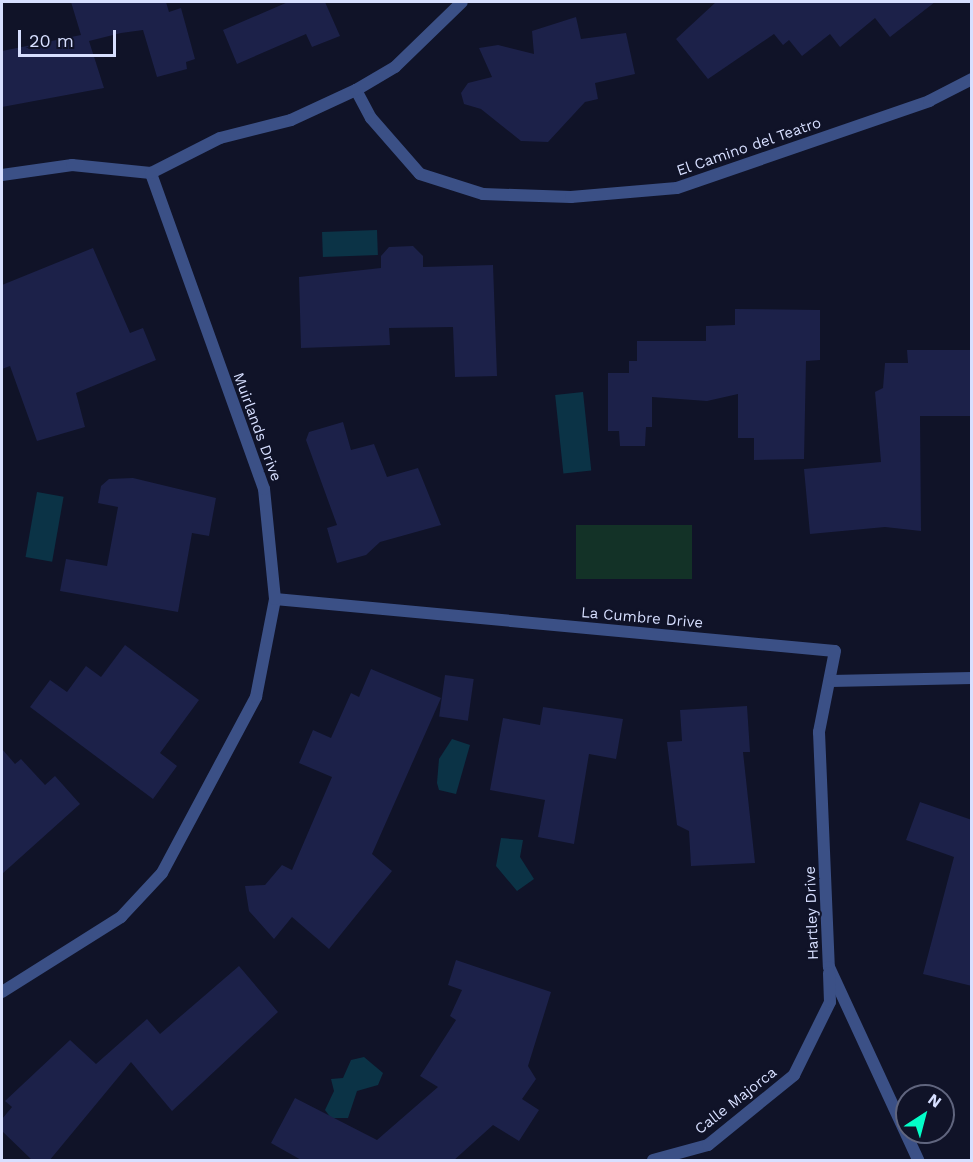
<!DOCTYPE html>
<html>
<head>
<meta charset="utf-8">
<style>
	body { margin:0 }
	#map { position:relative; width:973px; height:1162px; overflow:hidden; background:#101328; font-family:"Work Sans",sans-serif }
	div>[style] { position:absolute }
	.green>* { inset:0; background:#133227; transform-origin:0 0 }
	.water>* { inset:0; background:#0b3346; transform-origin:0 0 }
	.building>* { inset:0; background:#1c2149; transform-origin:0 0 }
	.minor>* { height:12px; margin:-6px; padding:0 6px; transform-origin:6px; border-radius:6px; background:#3b5086 }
	.tertiary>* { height:12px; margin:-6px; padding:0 6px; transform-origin:6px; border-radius:6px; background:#3b5086 }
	span { translate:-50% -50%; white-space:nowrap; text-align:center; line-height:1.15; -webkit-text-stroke:4.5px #101328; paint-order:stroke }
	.street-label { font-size:15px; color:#d7dfff }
	.frame { position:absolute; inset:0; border:3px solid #d7dfff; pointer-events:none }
	.north { position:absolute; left:895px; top:1084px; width:60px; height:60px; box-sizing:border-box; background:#101328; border:2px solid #60657e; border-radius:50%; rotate:36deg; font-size:16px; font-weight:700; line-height:24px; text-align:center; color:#d7dfff }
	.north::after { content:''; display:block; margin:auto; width:21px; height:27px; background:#03fec8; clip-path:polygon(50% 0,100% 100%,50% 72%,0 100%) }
	.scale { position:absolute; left:18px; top:30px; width:98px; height:27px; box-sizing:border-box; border:3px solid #d7dfff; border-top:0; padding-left:8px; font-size:18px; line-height:21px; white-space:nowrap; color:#d7dfff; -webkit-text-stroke:4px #101328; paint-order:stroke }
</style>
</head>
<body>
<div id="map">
	<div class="green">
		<div style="left:576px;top:525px;width:116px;height:54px"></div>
	</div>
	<div class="water">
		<div style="left:377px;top:230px;width:25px;height:55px;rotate:88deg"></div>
		<div style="left:583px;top:392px;width:79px;height:28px;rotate:84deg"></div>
		<div style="left:37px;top:492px;width:27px;height:66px;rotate:10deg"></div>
		<div style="clip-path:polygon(452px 739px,470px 745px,456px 794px,439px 790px,437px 783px,439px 759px)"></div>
		<div style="clip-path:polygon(501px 838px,523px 840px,520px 857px,534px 879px,517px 891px,496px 866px)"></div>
		<div style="clip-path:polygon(364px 1057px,383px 1073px,378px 1085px,357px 1091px,348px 1118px,331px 1118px,325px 1110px,334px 1091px,331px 1079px,343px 1078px,351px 1060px)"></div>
	</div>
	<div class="building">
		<div style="clip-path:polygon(71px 2px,166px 2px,169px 12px,181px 8px,195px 59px,186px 62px,187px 69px,157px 77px,143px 30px,121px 33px,89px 41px,104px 88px,2px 107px,2px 51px,81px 35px)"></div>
		<div style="clip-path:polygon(288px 2px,325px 2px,340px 36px,312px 47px,306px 34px,237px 64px,223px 30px)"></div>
		<div style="clip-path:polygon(716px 2px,935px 2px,890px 37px,875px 18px,840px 47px,830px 34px,802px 56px,789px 40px,783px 45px,774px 34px,708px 79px,676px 39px)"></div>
		<div style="clip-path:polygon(576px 17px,581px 39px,626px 33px,635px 74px,595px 83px,598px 99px,585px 102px,548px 142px,521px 141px,481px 109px,464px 104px,461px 93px,468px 83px,492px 77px,479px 48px,498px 45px,534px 54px,532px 31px)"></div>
		<div style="clip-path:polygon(413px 246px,423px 256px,423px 267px,493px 265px,497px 376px,455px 377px,453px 327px,389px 328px,390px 345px,301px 348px,299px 277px,381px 268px,381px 256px,389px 247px)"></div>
		<div style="clip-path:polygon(93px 248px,130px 333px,143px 328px,156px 360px,76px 393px,85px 427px,37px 441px,10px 366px,2px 369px,2px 285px)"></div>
		<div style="clip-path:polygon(735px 309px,820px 310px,820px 360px,806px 361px,804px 459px,754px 460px,754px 438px,738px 438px,738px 394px,707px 401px,652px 397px,652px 427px,646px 427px,645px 446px,620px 446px,619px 431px,608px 431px,608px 373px,629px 373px,629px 361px,637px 361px,637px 341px,706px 341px,706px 326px,735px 325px)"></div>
		<div style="clip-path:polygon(907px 350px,972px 350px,972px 416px,920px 416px,921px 531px,885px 527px,810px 534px,804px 469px,881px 462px,875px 392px,883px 388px,885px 363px,908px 363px)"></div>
		<div style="clip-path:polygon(343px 422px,351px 450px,374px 444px,387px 477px,418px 468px,441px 525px,380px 542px,366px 555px,337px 563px,327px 528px,337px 525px,306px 440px,309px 432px)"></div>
		<div style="clip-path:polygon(133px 478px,216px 498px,209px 536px,192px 533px,178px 612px,60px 591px,66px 559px,107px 566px,118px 507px,98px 503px,101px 486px,109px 479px)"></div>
		<div style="clip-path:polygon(125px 645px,199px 700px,160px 753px,177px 766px,153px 799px,30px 707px,50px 680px,67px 692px,86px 666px,101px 677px)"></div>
		<div style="clip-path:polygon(371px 669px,441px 698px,372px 854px,392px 871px,329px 949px,292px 917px,274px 939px,249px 911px,245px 886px,265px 885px,282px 865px,292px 870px,332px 777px,299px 763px,313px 730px,331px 738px,351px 693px,359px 697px)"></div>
		<div style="left:445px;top:675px;width:29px;height:42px;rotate:8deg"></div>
		<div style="clip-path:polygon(747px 706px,750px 752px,743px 752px,755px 863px,691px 866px,689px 831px,677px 825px,667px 742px,682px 741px,680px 710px)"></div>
		<div style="clip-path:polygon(543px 707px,623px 719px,616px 759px,589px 754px,574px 844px,538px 837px,545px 800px,490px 790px,503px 718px,540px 725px)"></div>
		<div style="clip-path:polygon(2px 749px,15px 764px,21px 759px,45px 785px,55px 776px,80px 804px,2px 874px)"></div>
		<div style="clip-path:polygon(920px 802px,972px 820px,972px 986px,923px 974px,954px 857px,906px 840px)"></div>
		<div style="clip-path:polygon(456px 960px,551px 992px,528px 1066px,536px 1079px,522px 1099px,539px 1110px,519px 1141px,493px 1125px,453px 1161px,303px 1161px,271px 1143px,295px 1098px,377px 1140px,438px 1087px,420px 1076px,456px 1020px,450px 1016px,462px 990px,448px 985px)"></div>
		<div style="clip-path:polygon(239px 966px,278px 1012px,172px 1111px,131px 1062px,49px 1161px,33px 1161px,2px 1131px,2px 1119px,12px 1107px,5px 1101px,70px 1040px,96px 1064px,147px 1019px,160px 1034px)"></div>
	</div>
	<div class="minor">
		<div style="left:356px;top:90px;width:32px;rotate:62deg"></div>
		<div style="left:371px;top:118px;width:74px;rotate:48.8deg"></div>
		<div style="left:420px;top:174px;width:66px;rotate:17.6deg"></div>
		<div style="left:483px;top:194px;width:88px;rotate:2deg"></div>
		<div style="left:571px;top:197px;width:106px;rotate:-4.9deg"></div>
		<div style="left:677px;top:188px;width:267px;rotate:-19deg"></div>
		<div style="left:929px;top:101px;width:48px;rotate:-27.1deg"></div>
		<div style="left:2px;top:175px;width:71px;rotate:-8.1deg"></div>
		<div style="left:72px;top:165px;width:79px;rotate:5.8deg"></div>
		<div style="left:275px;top:599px;width:562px;rotate:5.31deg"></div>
		<div style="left:835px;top:651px;width:83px;rotate:101.2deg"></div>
		<div style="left:819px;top:732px;width:235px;rotate:87.6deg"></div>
		<div style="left:829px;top:967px;width:213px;rotate:65.2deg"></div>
		<div style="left:831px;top:681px;width:141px;rotate:-1.2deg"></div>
		<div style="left:653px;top:1160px;width:57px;rotate:-15.3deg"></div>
		<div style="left:708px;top:1145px;width:111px;rotate:-39.1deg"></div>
		<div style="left:794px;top:1075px;width:81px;rotate:-63.7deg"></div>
		<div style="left:830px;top:1002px;width:29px;rotate:-92deg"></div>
	</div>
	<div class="tertiary">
		<div style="left:2px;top:992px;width:141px;rotate:-32.2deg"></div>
		<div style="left:121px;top:917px;width:60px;rotate:-47deg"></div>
		<div style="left:162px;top:873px;width:200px;rotate:-61.9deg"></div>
		<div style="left:256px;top:697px;width:100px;rotate:-79deg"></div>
		<div style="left:275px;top:599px;width:111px;rotate:-95.7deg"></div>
		<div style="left:264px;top:489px;width:336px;rotate:-109.7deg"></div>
		<div style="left:151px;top:173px;width:77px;rotate:-26.9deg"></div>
		<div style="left:220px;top:138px;width:73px;rotate:-14.2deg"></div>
		<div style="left:291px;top:120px;width:72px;rotate:-24.8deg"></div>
		<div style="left:356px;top:90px;width:45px;rotate:-30.5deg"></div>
		<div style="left:395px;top:67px;width:93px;rotate:-44.1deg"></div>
	</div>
	<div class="street-label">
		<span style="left:749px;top:147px;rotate:-19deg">El Camino del Teatro</span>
		<span style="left:257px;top:427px;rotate:70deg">Muirlands Drive</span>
		<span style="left:642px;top:618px;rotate:5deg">La Cumbre Drive</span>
		<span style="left:812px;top:913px;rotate:-92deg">Hartley Drive</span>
		<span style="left:736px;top:1101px;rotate:-38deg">Calle Majorca</span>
	</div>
	<div class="frame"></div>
	<div class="north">N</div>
	<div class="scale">20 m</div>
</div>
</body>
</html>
